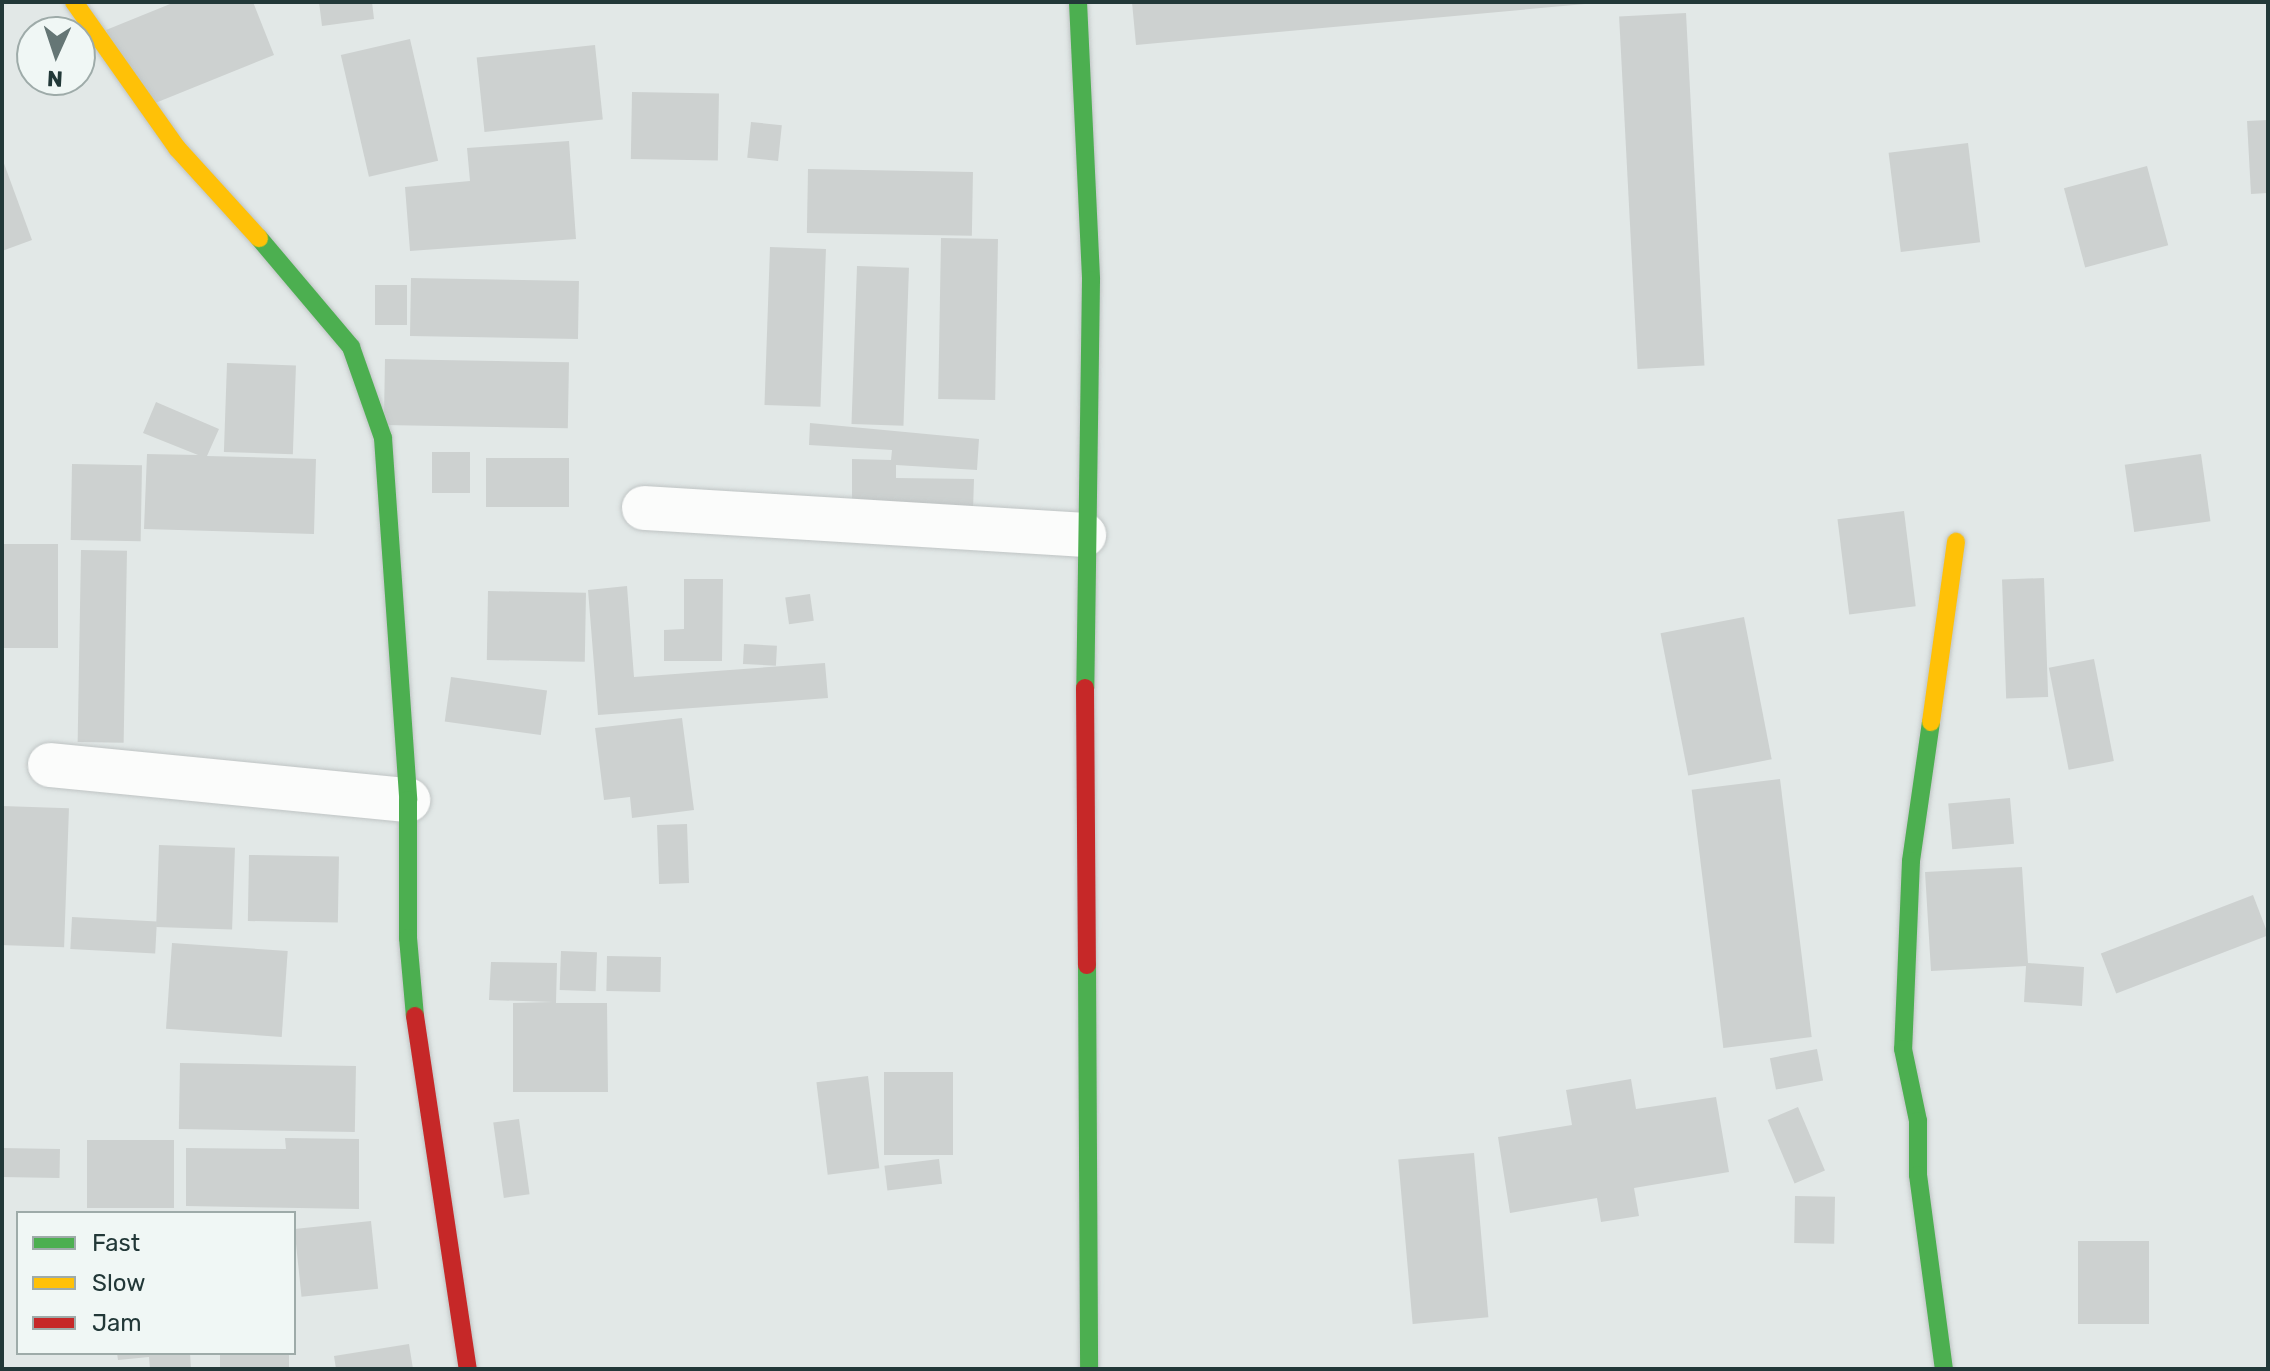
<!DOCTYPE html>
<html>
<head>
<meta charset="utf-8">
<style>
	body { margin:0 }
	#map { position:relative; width:2270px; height:1371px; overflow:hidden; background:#e2e8e7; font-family:Rubik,sans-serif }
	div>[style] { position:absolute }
	.building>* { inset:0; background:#cdd1d0; transform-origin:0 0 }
	.roads { filter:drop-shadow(0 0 2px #bfc4c4) drop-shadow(0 0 2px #bfc4c4) }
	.street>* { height:44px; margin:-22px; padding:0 22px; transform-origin:22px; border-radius:22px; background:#fbfcfb }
	.fast>* { height:18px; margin:-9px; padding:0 9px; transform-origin:9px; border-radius:9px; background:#4caf50 }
	.slow>* { height:18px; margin:-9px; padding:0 9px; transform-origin:9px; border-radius:9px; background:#ffc107 }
	.jam>* { height:18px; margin:-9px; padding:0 9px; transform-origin:9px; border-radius:9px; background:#c62828 }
	span { translate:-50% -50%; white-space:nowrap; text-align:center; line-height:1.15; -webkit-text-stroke:6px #f0f7f5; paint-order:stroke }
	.frame { position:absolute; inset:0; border:4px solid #223838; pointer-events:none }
	.legend { position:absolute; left:16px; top:1211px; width:280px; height:144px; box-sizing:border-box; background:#f0f7f5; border:2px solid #9eaba9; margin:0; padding:10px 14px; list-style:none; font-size:24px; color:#223838 }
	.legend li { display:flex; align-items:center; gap:16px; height:40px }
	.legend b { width:40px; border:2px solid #9eaba9 }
	.north { position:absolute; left:16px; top:16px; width:80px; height:80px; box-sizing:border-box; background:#f0f7f5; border:2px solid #9eaba9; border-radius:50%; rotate:183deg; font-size:22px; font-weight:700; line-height:32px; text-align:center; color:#223838 }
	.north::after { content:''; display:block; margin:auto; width:28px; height:36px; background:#657675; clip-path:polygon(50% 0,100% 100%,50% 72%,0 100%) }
</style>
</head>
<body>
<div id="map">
	<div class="building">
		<div style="clip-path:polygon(175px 2px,253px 2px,274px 55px,138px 110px,106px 30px)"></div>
		<div style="clip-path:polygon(319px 2px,372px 2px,374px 19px,322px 26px)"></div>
		<div style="clip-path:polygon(1132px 2px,1585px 2px,1585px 4px,1136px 45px)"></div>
		<div style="left:1686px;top:13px;width:353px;height:67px;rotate:87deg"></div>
		<div style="left:410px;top:39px;width:125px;height:71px;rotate:77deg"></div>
		<div style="left:595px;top:45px;width:75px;height:119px;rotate:84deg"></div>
		<div style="left:632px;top:92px;width:87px;height:67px;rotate:1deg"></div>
		<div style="clip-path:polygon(2268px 120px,2268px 193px,2251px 194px,2247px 121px)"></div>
		<div style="left:751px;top:122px;width:31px;height:36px;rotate:6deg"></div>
		<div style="clip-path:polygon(569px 141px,576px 239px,410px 251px,405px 187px,470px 181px,467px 148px)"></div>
		<div style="left:1968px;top:143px;width:100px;height:80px;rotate:83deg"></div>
		<div style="clip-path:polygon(2px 158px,32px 240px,2px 251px)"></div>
		<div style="left:2147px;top:166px;width:82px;height:86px;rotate:75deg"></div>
		<div style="left:808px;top:169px;width:165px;height:64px;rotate:1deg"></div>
		<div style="left:941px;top:238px;width:57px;height:161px;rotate:1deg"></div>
		<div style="left:770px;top:247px;width:56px;height:158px;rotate:2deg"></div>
		<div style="left:857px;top:266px;width:52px;height:158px;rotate:2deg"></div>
		<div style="left:411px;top:278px;width:168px;height:58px;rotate:1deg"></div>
		<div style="left:375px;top:285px;width:32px;height:40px"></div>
		<div style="left:385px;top:359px;width:184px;height:66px;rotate:1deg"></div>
		<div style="left:227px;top:363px;width:69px;height:89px;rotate:2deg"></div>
		<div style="clip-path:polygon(156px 402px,219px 429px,207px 456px,316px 459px,314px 534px,144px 529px,147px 454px,198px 455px,143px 433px)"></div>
		<div style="clip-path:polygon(810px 423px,979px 439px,977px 470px,896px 465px,896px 478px,974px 479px,973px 511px,852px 510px,852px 459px,891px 460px,892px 450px,809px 445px)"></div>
		<div style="left:432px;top:452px;width:38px;height:41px"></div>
		<div style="left:2201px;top:454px;width:68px;height:77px;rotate:82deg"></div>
		<div style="left:486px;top:458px;width:83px;height:49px"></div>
		<div style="left:72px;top:464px;width:70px;height:76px;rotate:1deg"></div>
		<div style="left:1904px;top:511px;width:96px;height:67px;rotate:83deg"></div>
		<div style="left:2px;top:544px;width:56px;height:104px"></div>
		<div style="left:81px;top:550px;width:46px;height:192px;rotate:1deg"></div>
		<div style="left:2044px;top:578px;width:119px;height:42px;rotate:88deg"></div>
		<div style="clip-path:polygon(684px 579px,723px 579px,722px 661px,664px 661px,664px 630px,684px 629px)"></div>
		<div style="clip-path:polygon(627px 586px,634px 677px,825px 663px,828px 698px,598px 715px,588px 590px)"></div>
		<div style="left:488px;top:591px;width:98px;height:69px;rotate:1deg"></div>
		<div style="left:810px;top:594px;width:27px;height:25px;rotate:82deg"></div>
		<div style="left:1744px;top:617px;width:145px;height:85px;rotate:79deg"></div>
		<div style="left:744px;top:644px;width:33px;height:20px;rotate:3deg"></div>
		<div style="left:2094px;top:659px;width:104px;height:46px;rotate:79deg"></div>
		<div style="left:451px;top:677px;width:97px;height:45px;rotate:8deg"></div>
		<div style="clip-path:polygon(682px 718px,694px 810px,632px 818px,630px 797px,604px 800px,595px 728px)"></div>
		<div style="left:1780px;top:779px;width:260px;height:89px;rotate:83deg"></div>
		<div style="left:2010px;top:798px;width:46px;height:62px;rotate:85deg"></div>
		<div style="left:2px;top:806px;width:67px;height:139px;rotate:2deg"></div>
		<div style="left:687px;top:824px;width:59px;height:30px;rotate:88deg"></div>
		<div style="left:159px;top:845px;width:76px;height:82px;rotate:2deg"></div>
		<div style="left:249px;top:855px;width:90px;height:66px;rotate:1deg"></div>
		<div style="clip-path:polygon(2022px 867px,2028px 963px,2084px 967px,2082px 1006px,2024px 1002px,2026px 966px,1931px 971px,1925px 872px)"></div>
		<div style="left:2253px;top:895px;width:43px;height:163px;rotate:69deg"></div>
		<div style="left:72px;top:917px;width:85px;height:32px;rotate:3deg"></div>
		<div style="left:172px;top:943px;width:116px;height:86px;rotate:4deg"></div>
		<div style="left:561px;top:951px;width:36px;height:39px;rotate:2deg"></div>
		<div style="left:607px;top:956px;width:54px;height:35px;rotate:1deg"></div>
		<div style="clip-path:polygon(491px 962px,557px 963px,556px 1003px,607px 1003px,608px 1092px,513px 1092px,513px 1003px,553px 1002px,489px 1000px)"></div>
		<div style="left:1817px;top:1049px;width:32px;height:48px;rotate:79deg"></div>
		<div style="left:180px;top:1063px;width:176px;height:66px;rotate:1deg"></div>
		<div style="left:953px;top:1072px;width:83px;height:69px;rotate:90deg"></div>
		<div style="left:868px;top:1076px;width:93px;height:52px;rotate:83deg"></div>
		<div style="clip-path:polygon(1631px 1079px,1636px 1109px,1716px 1097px,1729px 1172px,1634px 1188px,1639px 1216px,1601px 1222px,1597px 1198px,1510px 1213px,1498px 1137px,1572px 1125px,1566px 1090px)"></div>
		<div style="left:1798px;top:1107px;width:69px;height:33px;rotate:67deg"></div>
		<div style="left:519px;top:1119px;width:76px;height:26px;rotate:82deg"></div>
		<div style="clip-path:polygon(285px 1138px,359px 1139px,359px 1209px,186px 1206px,186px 1148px,286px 1149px)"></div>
		<div style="left:87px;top:1140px;width:87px;height:68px"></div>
		<div style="left:2px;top:1148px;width:58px;height:29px;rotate:1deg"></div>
		<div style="left:1474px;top:1153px;width:165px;height:76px;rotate:85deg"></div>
		<div style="left:939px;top:1159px;width:25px;height:55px;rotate:83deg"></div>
		<div style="left:1795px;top:1196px;width:40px;height:47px;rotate:1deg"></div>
		<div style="left:371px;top:1221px;width:68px;height:77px;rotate:84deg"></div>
		<div style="left:2078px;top:1241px;width:71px;height:83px"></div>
		<div style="clip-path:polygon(409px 1344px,413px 1369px,336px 1369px,334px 1356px)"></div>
		<div style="clip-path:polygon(117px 1353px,190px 1353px,191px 1369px,150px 1369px,149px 1357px,118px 1360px)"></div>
		<div style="left:220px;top:1353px;width:69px;height:16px"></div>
	</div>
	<div class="roads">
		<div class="street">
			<div style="left:644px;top:508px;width:441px;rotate:3.5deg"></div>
			<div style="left:50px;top:765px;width:360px;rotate:5.6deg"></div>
		</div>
		<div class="fast">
			<div style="left:1078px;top:2px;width:278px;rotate:87.3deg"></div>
			<div style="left:1091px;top:280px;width:408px;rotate:90.8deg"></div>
			<div style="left:259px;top:238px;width:143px;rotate:49.8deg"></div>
			<div style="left:351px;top:347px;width:96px;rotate:70.6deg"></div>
			<div style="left:383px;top:438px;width:363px;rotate:86deg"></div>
			<div style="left:408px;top:800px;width:138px;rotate:90deg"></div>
			<div style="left:408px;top:938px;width:78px;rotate:84.9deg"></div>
			<div style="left:1931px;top:722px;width:140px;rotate:98.2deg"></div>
			<div style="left:1911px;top:861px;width:188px;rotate:92.4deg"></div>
			<div style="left:1903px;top:1049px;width:74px;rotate:78.2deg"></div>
			<div style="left:1918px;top:1121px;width:54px;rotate:90deg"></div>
			<div style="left:1918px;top:1175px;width:196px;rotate:82.4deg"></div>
			<div style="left:1087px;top:965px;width:404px;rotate:89.7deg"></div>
		</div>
		<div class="slow">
			<div style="left:74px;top:2px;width:179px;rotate:54.8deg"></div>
			<div style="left:177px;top:148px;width:122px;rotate:47.7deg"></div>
			<div style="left:1931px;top:722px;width:182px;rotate:-82.1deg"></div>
		</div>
		<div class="jam">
			<div style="left:1085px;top:688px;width:277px;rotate:89.6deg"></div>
			<div style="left:415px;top:1016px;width:357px;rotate:81.5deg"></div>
		</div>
	</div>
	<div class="frame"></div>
	<ul class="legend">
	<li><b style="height:10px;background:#4caf50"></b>Fast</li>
	<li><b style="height:10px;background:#ffc107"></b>Slow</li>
	<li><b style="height:10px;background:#c62828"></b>Jam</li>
	</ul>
	<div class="north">N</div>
</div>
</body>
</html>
